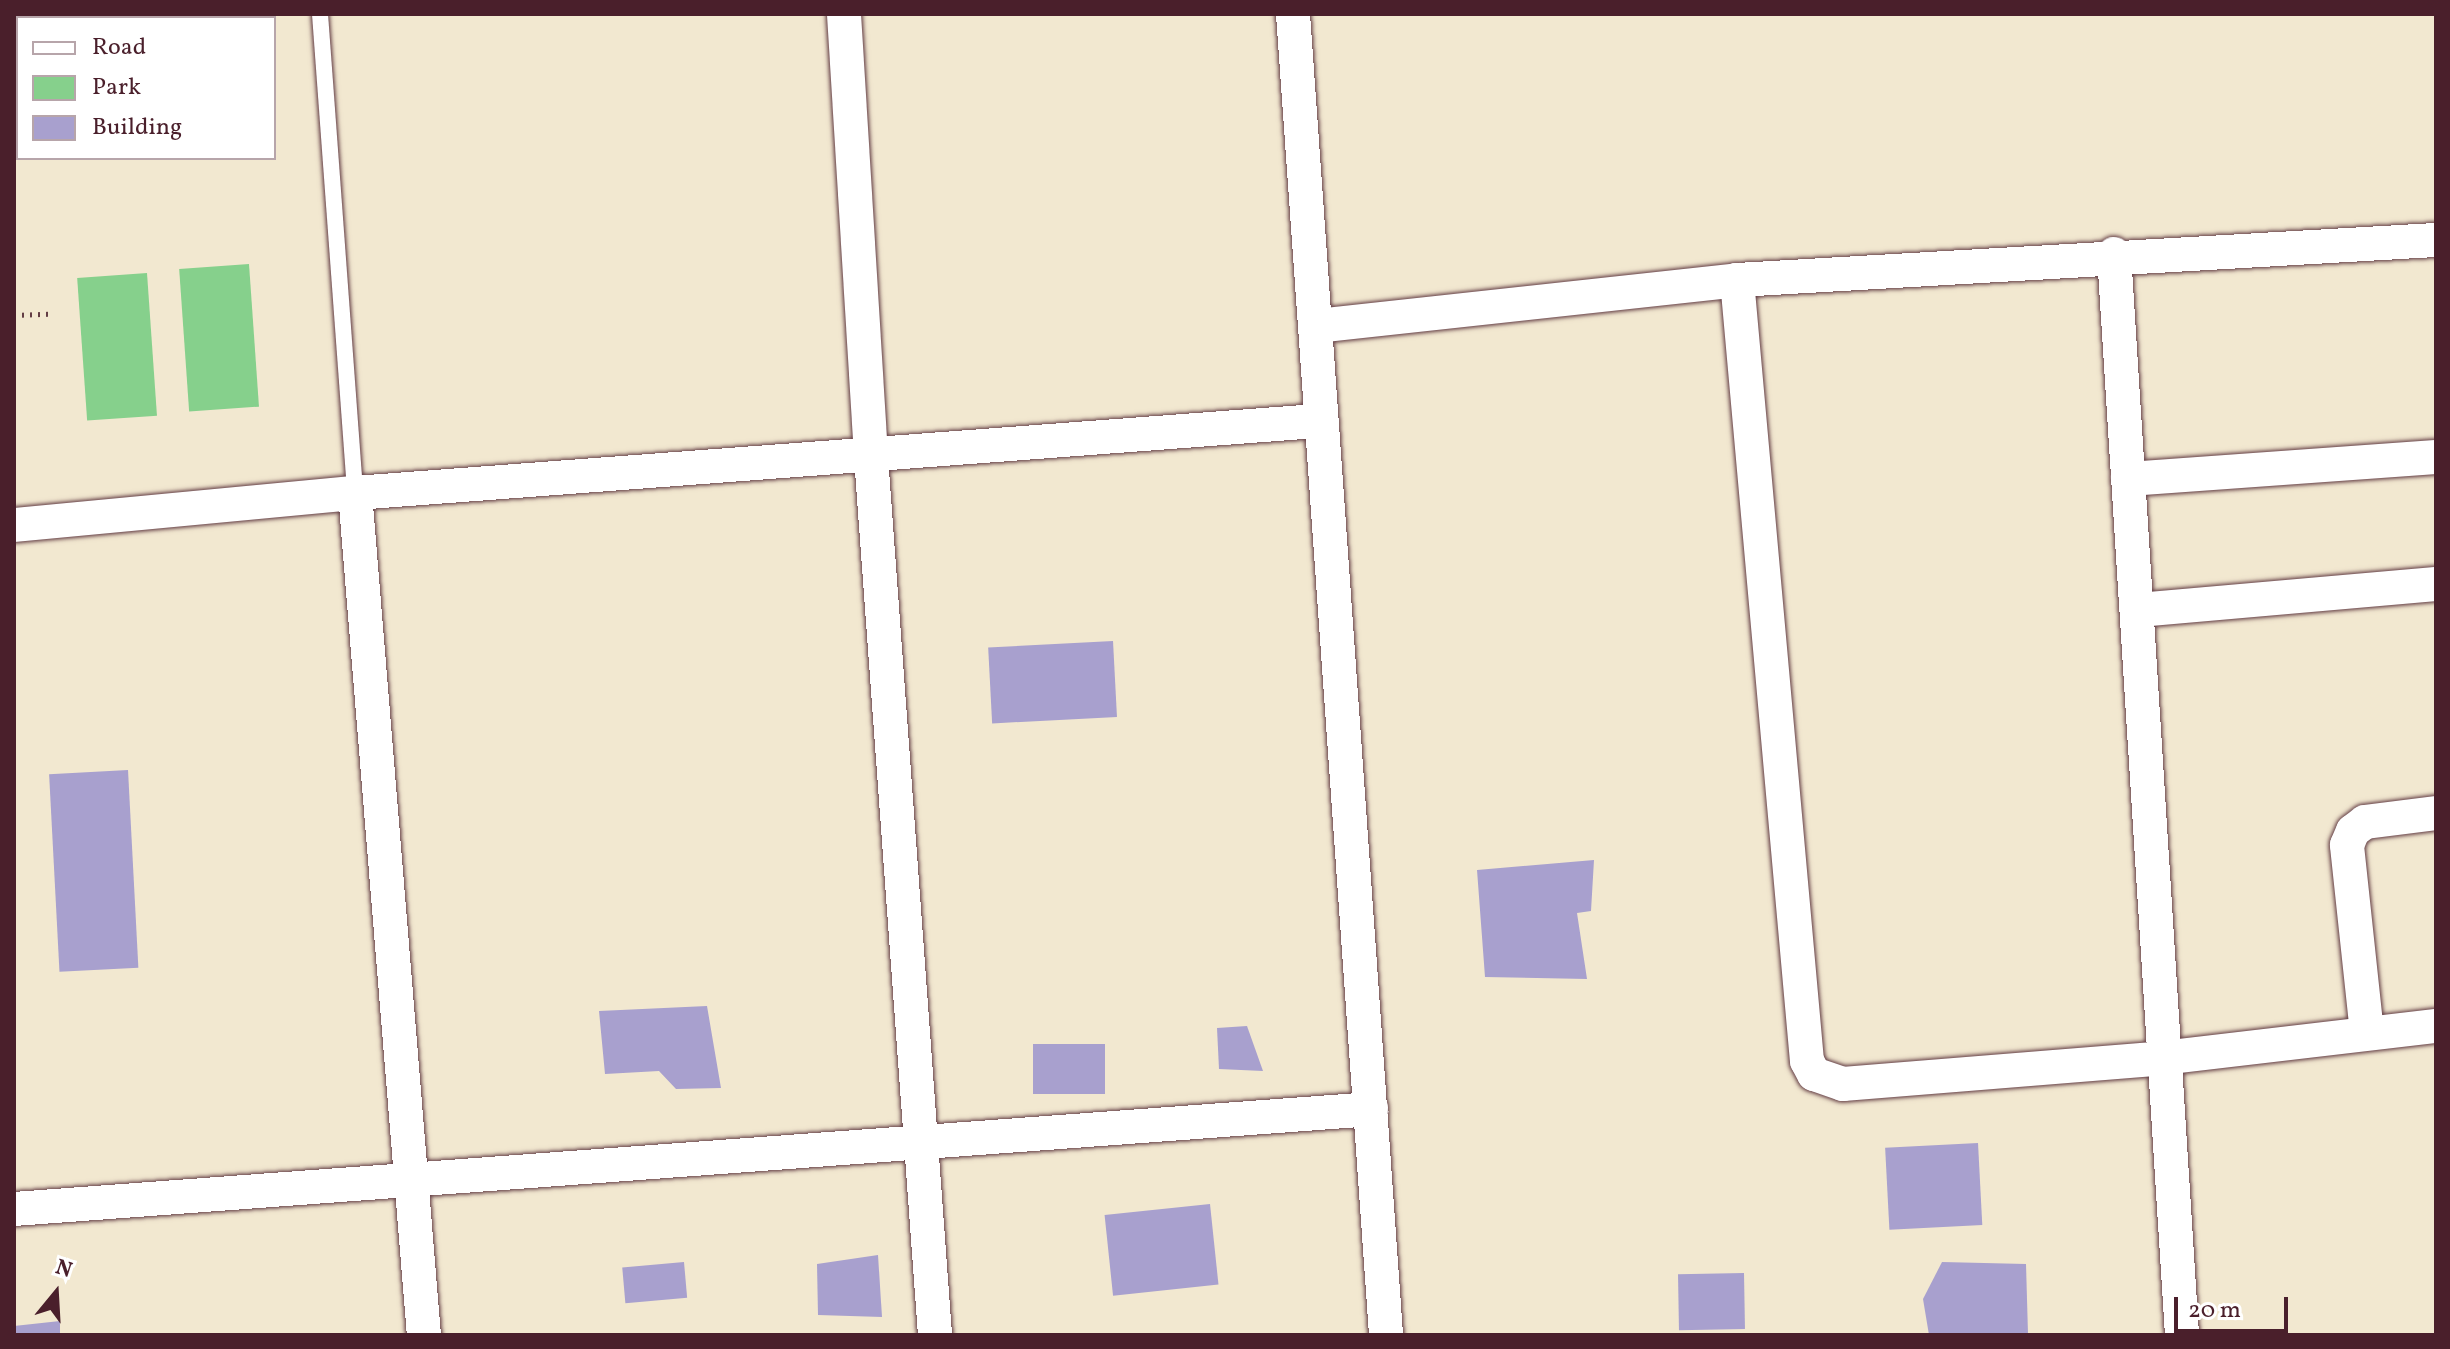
<!DOCTYPE html>
<html>
<head>
<meta charset="utf-8">
<style>
	body { margin:0 }
	#map { position:relative; width:2450px; height:1349px; overflow:hidden; background:#f2e8d0; font-family:Vollkorn,serif }
	div>[style] { position:absolute }
	.green>* { inset:0; background:#86d08c; transform-origin:0 0 }
	.building>* { inset:0; background:#a8a0ce; transform-origin:0 0 }
	.path>* { height:5px; margin-top:-2.5px; transform-origin:0; background:repeating-linear-gradient(90deg,#633d44 0 2px,transparent 0 8px) }
	.roads { filter:drop-shadow(0 0 2px #633d44) drop-shadow(0 0 2px #633d44) }
	.service>* { height:16px; margin:-8px; padding:0 8px; transform-origin:8px; border-radius:8px; background:#fff }
	.minor>* { height:34px; margin:-17px; padding:0 17px; transform-origin:17px; border-radius:17px; background:#fff }
	span { translate:-50% -50%; white-space:nowrap; text-align:center; line-height:1.15; -webkit-text-stroke:7px #fff; paint-order:stroke }
	.frame { position:absolute; inset:0; border:16px solid #4a1f2b; pointer-events:none }
	.legend { position:absolute; left:16px; top:16px; width:260px; height:144px; box-sizing:border-box; background:#fff; border:2px solid #b7a5aa; margin:0; padding:10px 14px; list-style:none; font-size:24px; color:#4a1f2b }
	.legend li { display:flex; align-items:center; gap:16px; height:40px }
	.legend b { width:40px; border:2px solid #b7a5aa }
	.north { position:absolute; left:16px; top:1253px; width:80px; height:80px; -webkit-text-stroke:6px #fff; paint-order:stroke; rotate:18deg; font-size:22px; font-weight:700; line-height:32px; text-align:center; color:#4a1f2b }
	.north::after { content:''; display:block; margin:auto; width:28px; height:36px; background:#4a1f2b; clip-path:polygon(50% 0,100% 100%,50% 72%,0 100%) }
	.scale { position:absolute; left:2174px; top:1297px; width:114px; height:36px; box-sizing:border-box; border:4px solid #4a1f2b; border-top:0; padding-left:10px; font-size:24px; line-height:28px; white-space:nowrap; color:#4a1f2b; -webkit-text-stroke:6px #fff; paint-order:stroke }
</style>
</head>
<body>
<div id="map">
	<div class="green">
		<div style="left:249px;top:264px;width:143px;height:70px;rotate:86deg"></div>
		<div style="left:147px;top:273px;width:143px;height:70px;rotate:86deg"></div>
	</div>
	<div class="building">
		<div style="left:24px;top:14px;width:66px;height:4px"></div>
		<div style="left:1113px;top:641px;width:76px;height:125px;rotate:87deg"></div>
		<div style="left:128px;top:770px;width:198px;height:79px;rotate:87deg"></div>
		<div style="clip-path:polygon(1594px 860px,1591px 911px,1577px 913px,1587px 979px,1485px 977px,1477px 870px)"></div>
		<div style="clip-path:polygon(707px 1006px,721px 1088px,676px 1089px,659px 1071px,605px 1074px,599px 1011px)"></div>
		<div style="clip-path:polygon(1247px 1026px,1263px 1071px,1219px 1069px,1217px 1028px)"></div>
		<div style="left:1033px;top:1044px;width:72px;height:50px"></div>
		<div style="left:1978px;top:1143px;width:82px;height:93px;rotate:87deg"></div>
		<div style="left:1210px;top:1204px;width:81px;height:106px;rotate:84deg"></div>
		<div style="clip-path:polygon(878px 1255px,882px 1317px,818px 1315px,817px 1264px)"></div>
		<div style="left:684px;top:1262px;width:36px;height:62px;rotate:85deg"></div>
		<div style="clip-path:polygon(1942px 1262px,2026px 1264px,2028px 1334px,1929px 1335px,1923px 1299px)"></div>
		<div style="left:1744px;top:1273px;width:56px;height:66px;rotate:89deg"></div>
		<div style="clip-path:polygon(60px 1321px,60px 1335px,14px 1335px,14px 1326px)"></div>
	</div>
	<div class="path">
		<div style="left:14px;top:315px;width:35px;rotate:-2deg"></div>
	</div>
	<div class="roads">
		<div class="service">
			<div style="left:320px;top:14px;width:480px;rotate:85.8deg"></div>
		</div>
		<div class="minor">
			<div style="left:844px;top:14px;width:444px;rotate:86.5deg"></div>
			<div style="left:871px;top:457px;width:880px;rotate:85.83deg"></div>
			<div style="left:1293px;top:14px;width:1324px;rotate:85.97deg"></div>
			<div style="left:2114px;top:254px;width:1083px;rotate:86.4deg"></div>
			<div style="left:1737px;top:280px;width:784px;rotate:84.88deg"></div>
			<div style="left:1807px;top:1061px;width:15px;rotate:62deg"></div>
			<div style="left:1814px;top:1074px;width:31px;rotate:19deg"></div>
			<div style="left:1843px;top:1084px;width:321px;rotate:-4.6deg"></div>
			<div style="left:2163px;top:1058px;width:275px;rotate:-6.7deg"></div>
			<div style="left:1316px;top:326px;width:424px;rotate:-6.2deg"></div>
			<div style="left:1737px;top:280px;width:700px;rotate:-3.28deg"></div>
			<div style="left:2128px;top:479px;width:309px;rotate:-4.1deg"></div>
			<div style="left:355px;top:493px;width:845px;rotate:85.32deg"></div>
			<div style="left:14px;top:525px;width:342px;rotate:-5.4deg"></div>
			<div style="left:355px;top:493px;width:966px;rotate:-4.28deg"></div>
			<div style="left:2138px;top:610px;width:299px;rotate:-5deg"></div>
			<div style="left:2367px;top:1033px;width:189px;rotate:-96.1deg"></div>
			<div style="left:2347px;top:845px;width:15px;rotate:-67deg"></div>
			<div style="left:2353px;top:831px;width:15px;rotate:-37deg"></div>
			<div style="left:2365px;top:822px;width:72px;rotate:-7.2deg"></div>
			<div style="left:14px;top:1209px;width:1361px;rotate:-4.21deg"></div>
		</div>
	</div>
	<div class="frame"></div>
	<ul class="legend">
	<li><b style="height:10px;background:#fff"></b>Road</li>
	<li><b style="height:22px;background:#86d08c"></b>Park</li>
	<li><b style="height:22px;background:#a8a0ce"></b>Building</li>
	</ul>
	<div class="north">N</div>
	<div class="scale">20 m</div>
</div>
</body>
</html>
